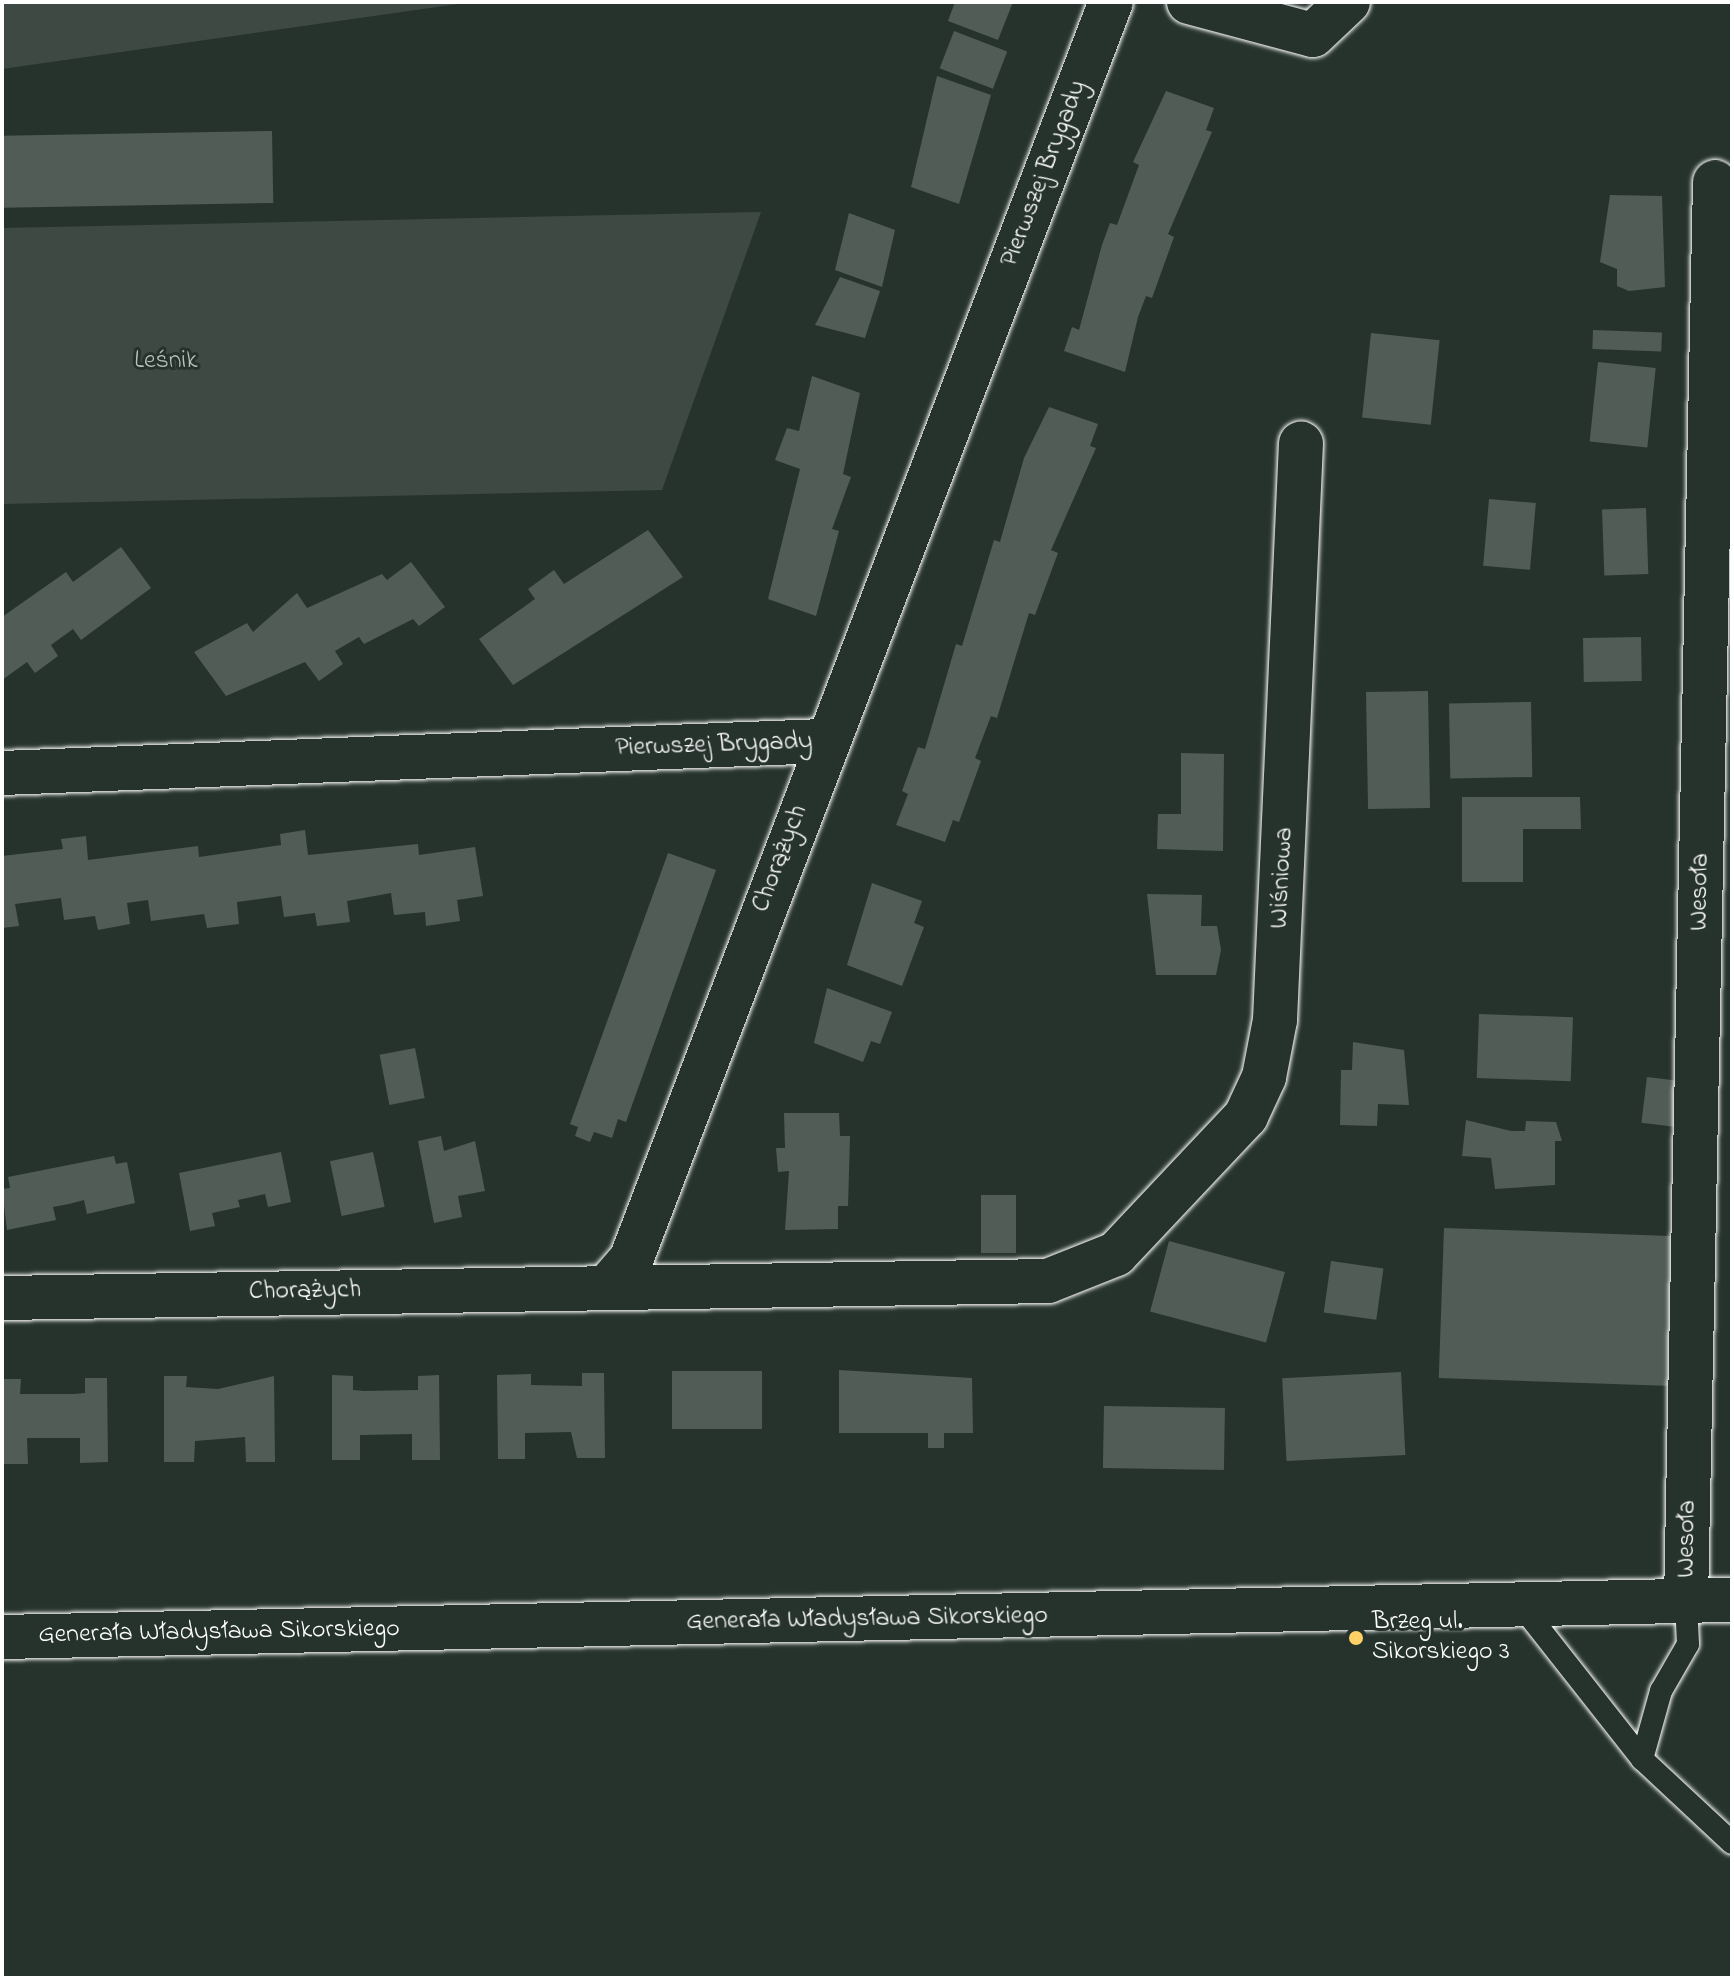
<!DOCTYPE html>
<html>
<head>
<meta charset="utf-8">
<style>
	body { margin:0 }
	#map { position:relative; width:1734px; height:1980px; overflow:hidden; background:#26332d; font-family:"Indie Flower",sans-serif }
	div>[style] { position:absolute }
	.green>* { inset:0; background:#3e4944 }
	.building>* { inset:0; background:#515c57; transform-origin:0 0 }
	.roads { filter:drop-shadow(0 0 2px #fff) drop-shadow(0 0 2px #fff) }
	.lane>* { height:22px; margin:-11px; padding:0 11px; transform-origin:11px; border-radius:11px; background:#26332d }
	.street>* { height:44px; margin:-22px; padding:0 22px; transform-origin:22px; border-radius:22px; background:#26332d }
	.secondary>* { height:44px; margin:-22px; padding:0 22px; transform-origin:22px; border-radius:22px; background:#26332d }
	.dots>* { width:22px; height:22px; translate:-50% -50%; box-sizing:border-box; border:4px solid #26332d; border-radius:50% }
	span { translate:-50% -50%; white-space:nowrap; text-align:center; line-height:1.15; -webkit-text-stroke:6px #26332d; paint-order:stroke }
	.street-label { font-size:26px; color:#fff }
	.park-label { font-size:26px; color:#bbbfbe }
	.poi-label { font-size:26px; color:#fff }
	.left { translate:0 -50%; text-align:left }
	.frame { position:absolute; inset:0; border:4px solid #fff; pointer-events:none }
</style>
</head>
<body>
<div id="map">
	<div class="green">
		<div style="clip-path:polygon(2px 2px,472px 2px,2px 69px)"></div>
		<div style="clip-path:polygon(761px 212px,662px 490px,2px 504px,2px 228px)"></div>
	</div>
	<div class="building">
		<div style="clip-path:polygon(955px 2px,1013px 2px,998px 40px,948px 21px)"></div>
		<div style="left:954px;top:31px;width:57px;height:40px;rotate:21deg"></div>
		<div style="clip-path:polygon(937px 76px,991px 95px,959px 204px,911px 187px)"></div>
		<div style="clip-path:polygon(1166px 91px,1214px 108px,1206px 130px,1212px 132px,1168px 234px,1174px 237px,1152px 298px,1146px 296px,1138px 317px,1125px 372px,1064px 351px,1072px 327px,1079px 330px,1102px 245px,1110px 223px,1117px 225px,1139px 165px,1133px 162px)"></div>
		<div style="left:272px;top:131px;width:72px;height:270px;rotate:89deg"></div>
		<div style="clip-path:polygon(1610px 195px,1662px 196px,1665px 287px,1629px 291px,1617px 286px,1617px 269px,1600px 262px)"></div>
		<div style="clip-path:polygon(849px 213px,895px 230px,882px 287px,835px 270px)"></div>
		<div style="clip-path:polygon(840px 277px,880px 291px,865px 338px,815px 325px)"></div>
		<div style="left:1593px;top:330px;width:69px;height:19px;rotate:2deg"></div>
		<div style="left:1371px;top:333px;width:69px;height:85px;rotate:6deg"></div>
		<div style="left:1598px;top:362px;width:58px;height:80px;rotate:6deg"></div>
		<div style="clip-path:polygon(812px 376px,860px 393px,843px 474px,851px 477px,832px 529px,839px 531px,816px 616px,768px 599px,800px 469px,775px 460px,787px 428px,799px 431px)"></div>
		<div style="clip-path:polygon(1049px 407px,1098px 424px,1090px 446px,1096px 448px,1051px 550px,1058px 553px,1035px 615px,1029px 613px,997px 718px,991px 716px,975px 758px,981px 761px,959px 822px,953px 820px,945px 842px,896px 825px,908px 794px,902px 791px,918px 747px,925px 749px,956px 644px,962px 646px,994px 540px,1000px 542px,1024px 458px)"></div>
		<div style="left:1489px;top:499px;width:47px;height:67px;rotate:5deg"></div>
		<div style="left:1646px;top:508px;width:66px;height:44px;rotate:88deg"></div>
		<div style="clip-path:polygon(648px 530px,683px 577px,513px 685px,479px 639px,535px 599px,528px 589px,554px 570px,564px 584px)"></div>
		<div style="clip-path:polygon(121px 547px,151px 588px,81px 640px,73px 629px,51px 645px,58px 656px,35px 673px,27px 662px,2px 680px,2px 617px,66px 572px,73px 582px)"></div>
		<div style="clip-path:polygon(411px 562px,445px 607px,419px 626px,413px 619px,364px 644px,359px 637px,335px 651px,343px 664px,319px 681px,305px 662px,226px 696px,194px 652px,247px 623px,253px 632px,297px 593px,307px 608px,382px 574px,387px 580px)"></div>
		<div style="left:1641px;top:637px;width:44px;height:58px;rotate:89deg"></div>
		<div style="left:1428px;top:691px;width:117px;height:62px;rotate:89deg"></div>
		<div style="left:1531px;top:702px;width:75px;height:82px;rotate:89deg"></div>
		<div style="clip-path:polygon(1181px 753px,1224px 754px,1223px 851px,1157px 849px,1158px 814px,1181px 814px)"></div>
		<div style="clip-path:polygon(1462px 797px,1580px 797px,1581px 829px,1523px 829px,1523px 882px,1462px 882px)"></div>
		<div style="clip-path:polygon(305px 830px,308px 855px,418px 844px,419px 855px,475px 847px,483px 896px,457px 900px,460px 921px,426px 926px,425px 912px,394px 915px,391px 893px,347px 901px,350px 922px,317px 926px,315px 913px,284px 917px,281px 896px,237px 902px,239px 924px,207px 928px,204px 914px,151px 921px,148px 900px,127px 903px,130px 924px,98px 930px,95px 916px,64px 920px,61px 898px,15px 904px,19px 926px,2px 928px,2px 856px,63px 849px,61px 839px,86px 836px,88px 860px,198px 846px,199px 857px,281px 845px,280px 834px)"></div>
		<div style="clip-path:polygon(668px 853px,716px 870px,626px 1122px,618px 1119px,612px 1138px,594px 1132px,590px 1142px,575px 1136px,578px 1127px,570px 1124px)"></div>
		<div style="clip-path:polygon(872px 883px,922px 901px,914px 923px,924px 927px,902px 986px,847px 965px)"></div>
		<div style="clip-path:polygon(1147px 894px,1202px 895px,1201px 926px,1217px 926px,1221px 950px,1216px 975px,1156px 975px)"></div>
		<div style="clip-path:polygon(827px 988px,892px 1012px,880px 1044px,871px 1041px,863px 1062px,814px 1043px)"></div>
		<div style="left:1479px;top:1014px;width:94px;height:64px;rotate:2deg"></div>
		<div style="clip-path:polygon(1353px 1042px,1404px 1050px,1409px 1105px,1378px 1104px,1377px 1126px,1340px 1125px,1341px 1070px,1352px 1070px)"></div>
		<div style="left:415px;top:1048px;width:51px;height:36px;rotate:79deg"></div>
		<div style="left:1647px;top:1077px;width:33px;height:46px;rotate:7deg"></div>
		<div style="clip-path:polygon(784px 1113px,839px 1113px,840px 1136px,850px 1136px,848px 1206px,838px 1206px,838px 1229px,785px 1230px,789px 1171px,778px 1172px,776px 1148px,785px 1148px)"></div>
		<div style="clip-path:polygon(1466px 1120px,1511px 1131px,1525px 1131px,1526px 1121px,1556px 1122px,1562px 1141px,1555px 1141px,1555px 1185px,1495px 1189px,1491px 1158px,1462px 1156px)"></div>
		<div style="clip-path:polygon(441px 1136px,444px 1151px,475px 1141px,485px 1191px,458px 1196px,462px 1217px,434px 1223px,418px 1141px)"></div>
		<div style="clip-path:polygon(281px 1152px,291px 1202px,268px 1207px,265px 1194px,238px 1200px,240px 1207px,212px 1213px,215px 1226px,190px 1231px,179px 1173px)"></div>
		<div style="left:373px;top:1152px;width:56px;height:44px;rotate:78deg"></div>
		<div style="clip-path:polygon(114px 1156px,116px 1164px,127px 1162px,135px 1203px,87px 1214px,84px 1200px,69px 1204px,53px 1207px,56px 1220px,7px 1230px,2px 1189px,10px 1188px,8px 1177px)"></div>
		<div style="left:981px;top:1195px;width:35px;height:58px"></div>
		<div style="left:1444px;top:1228px;width:233px;height:150px;rotate:2deg"></div>
		<div style="left:1169px;top:1241px;width:120px;height:73px;rotate:15deg"></div>
		<div style="left:1331px;top:1261px;width:53px;height:52px;rotate:8deg"></div>
		<div style="clip-path:polygon(839px 1370px,972px 1378px,973px 1433px,944px 1433px,944px 1448px,928px 1448px,928px 1433px,839px 1433px)"></div>
		<div style="left:762px;top:1371px;width:58px;height:90px;rotate:90deg"></div>
		<div style="left:1401px;top:1372px;width:83px;height:119px;rotate:87deg"></div>
		<div style="clip-path:polygon(582px 1373px,604px 1373px,605px 1458px,577px 1458px,571px 1432px,525px 1433px,525px 1459px,498px 1459px,497px 1375px,531px 1374px,531px 1385px,582px 1386px)"></div>
		<div style="clip-path:polygon(332px 1375px,353px 1376px,353px 1390px,364px 1391px,418px 1390px,418px 1376px,439px 1375px,440px 1460px,412px 1460px,412px 1434px,360px 1435px,360px 1460px,332px 1460px)"></div>
		<div style="clip-path:polygon(164px 1376px,187px 1376px,186px 1387px,218px 1389px,274px 1376px,275px 1462px,246px 1462px,245px 1437px,195px 1441px,194px 1462px,164px 1462px)"></div>
		<div style="clip-path:polygon(85px 1378px,107px 1378px,108px 1462px,80px 1463px,80px 1438px,27px 1438px,28px 1464px,2px 1464px,2px 1379px,21px 1379px,20px 1394px,74px 1394px,85px 1393px)"></div>
		<div style="left:1104px;top:1406px;width:121px;height:62px;rotate:1deg"></div>
	</div>
	<div class="roads">
		<div class="lane">
			<div style="left:1520px;top:1604px;width:197px;rotate:51.8deg"></div>
			<div style="left:1642px;top:1759px;width:123px;rotate:43deg"></div>
			<div style="left:1642px;top:1759px;width:71px;rotate:-74.4deg"></div>
			<div style="left:1661px;top:1691px;width:54px;rotate:-60.1deg"></div>
			<div style="left:1688px;top:1644px;width:43px;rotate:-92.7deg"></div>
		</div>
		<div class="street">
			<div style="left:1189px;top:2px;width:128px;rotate:14.9deg"></div>
			<div style="left:1313px;top:35px;width:48px;rotate:-43.3deg"></div>
			<div style="left:2px;top:773px;width:824px;rotate:-2.23deg"></div>
			<div style="left:608px;top:1286px;width:35px;rotate:-49deg"></div>
			<div style="left:631px;top:1260px;width:1346px;rotate:-69.12deg"></div>
			<div style="left:2px;top:1298px;width:1046px;rotate:-0.93deg"></div>
			<div style="left:1048px;top:1281px;width:73px;rotate:-21.7deg"></div>
			<div style="left:1116px;top:1254px;width:190px;rotate:-46.7deg"></div>
			<div style="left:1246px;top:1116px;width:43px;rotate:-65.2deg"></div>
			<div style="left:1264px;top:1077px;width:58px;rotate:-79.1deg"></div>
			<div style="left:1275px;top:1020px;width:577px;rotate:-87.42deg"></div>
			<div style="left:1686px;top:1601px;width:1419px;rotate:-88.83deg"></div>
		</div>
		<div class="secondary">
			<div style="left:2px;top:1637px;width:1730px;rotate:-1.23deg"></div>
		</div>
	</div>
	<div class="dots">
		<div style="left:1356px;top:1638px;background:#ffd166"></div>
	</div>
	<div class="street-label">
		<span style="left:1045px;top:174px;rotate:-69deg">Pierwszej Brygady</span>
		<span style="left:714px;top:746px;rotate:-2deg">Pierwszej Brygady</span>
		<span style="left:781px;top:859px;rotate:-69deg">Chorążych</span>
		<span style="left:1283px;top:878px;rotate:-87deg">Wiśniowa</span>
		<span style="left:1701px;top:892px;rotate:-89deg">Wesoła</span>
		<span style="left:305px;top:1292px;rotate:-1deg">Chorążych</span>
		<span style="left:1688px;top:1539px;rotate:-89deg">Wesoła</span>
		<span style="left:867px;top:1620px;rotate:-1deg">Generała Władysława Sikorskiego</span>
		<span style="left:219px;top:1633px;rotate:-1deg">Generała Władysława Sikorskiego</span>
	</div>
	<div class="park-label">
		<span style="left:166px;top:362px">Leśnik</span>
	</div>
	<div class="poi-label">
		<span class="left" style="left:1372px;top:1638px">Brzeg ul.<br>Sikorskiego 3</span>
	</div>
	<div class="frame"></div>
</div>
</body>
</html>
